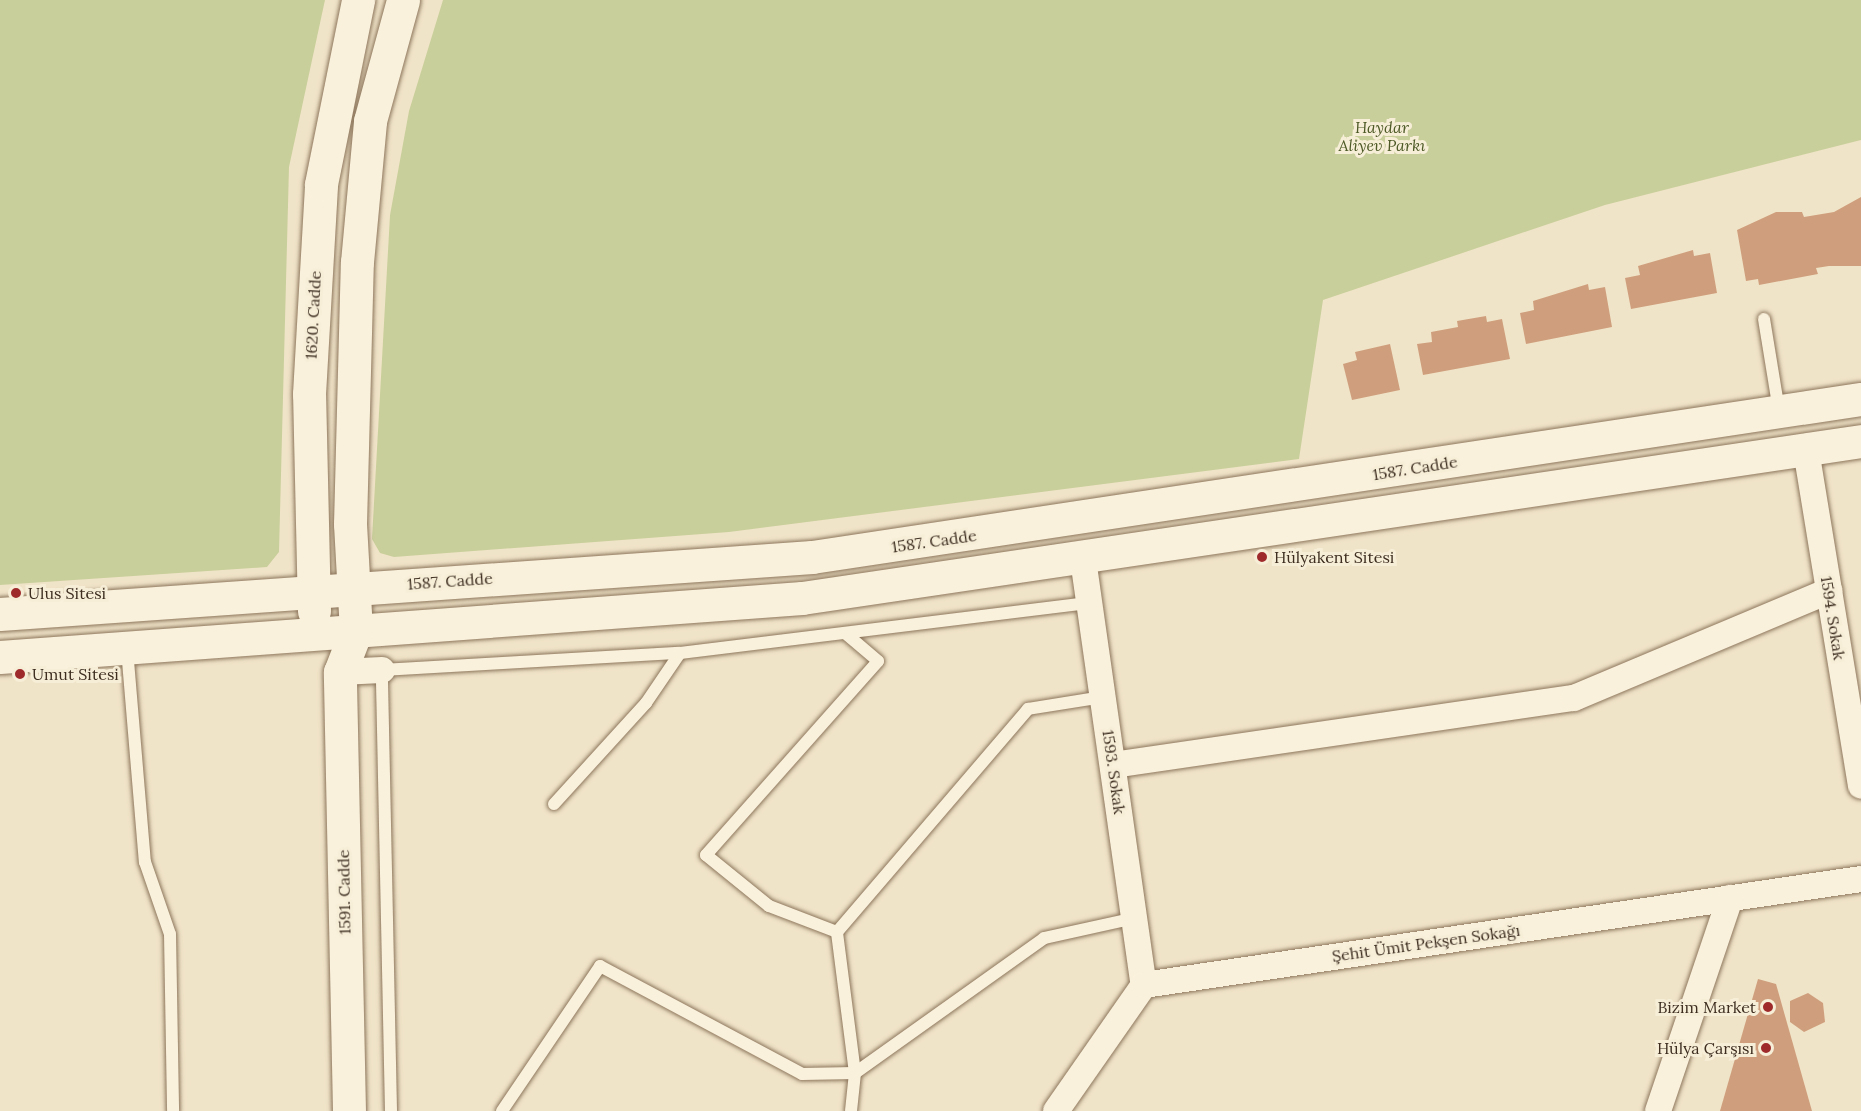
<!DOCTYPE html>
<html>
<head>
<meta charset="utf-8">
<style>
	body { margin:0 }
	#map { position:relative; width:1861px; height:1111px; overflow:hidden; background:#f0e4c8; font-family:Lora,serif }
	div>[style] { position:absolute }
	.green>* { inset:0; background:#c9cf9b }
	.building>* { inset:0; background:#cf9f7d }
	.roads { filter:drop-shadow(0 0 2px #8d765c) drop-shadow(0 0 2px #8d765c) }
	.lane>* { height:12px; margin:-6px; padding:0 6px; transform-origin:6px; border-radius:6px; background:#faf1dc }
	.street>* { height:26px; margin:-13px; padding:0 13px; transform-origin:13px; border-radius:13px; background:#faf1dc }
	.secondary>* { height:33px; margin:-16.5px; padding:0 16.5px; transform-origin:16.5px; border-radius:16.5px; background:#faf1dc }
	.dots>* { width:16px; height:16px; translate:-50% -50%; box-sizing:border-box; border:3px solid #f7eed8; border-radius:50% }
	span { translate:-50% -50%; white-space:nowrap; text-align:center; line-height:1.15; -webkit-text-stroke:6px #f7eed8; paint-order:stroke }
	.park-label { font-size:16px; color:#4d5a26; font-style:italic }
	.street-label { font-size:16px; color:#3d2e20 }
	.poi-label { font-size:16px; color:#3d2e20 }
	.left { translate:0 -50%; text-align:left }
	.right { translate:-100% -50%; text-align:right }
</style>
</head>
<body>
<div id="map">
	<div class="green">
		<div style="clip-path:polygon(0 0,325px 0,289px 167px,279px 552px,267px 567px,0 585px)"></div>
		<div style="clip-path:polygon(443px 0,1861px 0,1861px 140px,1605px 205px,1323px 300px,1299px 459px,729px 532px,394px 557px,380px 553px,372px 539px,390px 215px,409px 111px)"></div>
	</div>
	<div class="building">
		<div style="clip-path:polygon(1861px 197px,1861px 266px,1829px 266px,1816px 268px,1818px 274px,1759px 285px,1758px 279px,1746px 281px,1737px 230px,1776px 212px,1802px 212px,1804px 217px,1834px 212px)"></div>
		<div style="clip-path:polygon(1693px 250px,1694px 256px,1710px 253px,1717px 293px,1631px 309px,1625px 278px,1640px 275px,1638px 266px)"></div>
		<div style="clip-path:polygon(1588px 284px,1589px 290px,1605px 287px,1612px 327px,1526px 344px,1520px 313px,1534px 310px,1533px 301px)"></div>
		<div style="clip-path:polygon(1486px 316px,1487px 322px,1502px 319px,1510px 359px,1423px 375px,1417px 344px,1432px 342px,1431px 332px,1458px 327px,1457px 321px)"></div>
		<div style="clip-path:polygon(1390px 344px,1400px 390px,1352px 400px,1343px 364px,1357px 360px,1355px 352px)"></div>
		<div style="clip-path:polygon(1758px 979px,1776px 984px,1812px 1111px,1720px 1111px)"></div>
		<div style="clip-path:polygon(1808px 993px,1823px 1003px,1825px 1022px,1804px 1032px,1790px 1022px,1790px 1001px)"></div>
	</div>
	<div class="roads">
		<div class="lane">
			<div style="left:1764px;top:319px;width:93px;rotate:80.7deg"></div>
			<div style="left:127px;top:649px;width:214px;rotate:85.2deg"></div>
			<div style="left:145px;top:862px;width:76px;rotate:70.9deg"></div>
			<div style="left:170px;top:934px;width:177px;rotate:89deg"></div>
			<div style="left:554px;top:804px;width:137px;rotate:-47.7deg"></div>
			<div style="left:646px;top:703px;width:60px;rotate:-55.8deg"></div>
			<div style="left:837px;top:932px;width:73px;rotate:-159.1deg"></div>
			<div style="left:769px;top:906px;width:81px;rotate:-141deg"></div>
			<div style="left:706px;top:855px;width:259px;rotate:-48.4deg"></div>
			<div style="left:878px;top:661px;width:43px;rotate:-139.7deg"></div>
			<div style="left:391px;top:1111px;width:441px;rotate:-91.2deg"></div>
			<div style="left:382px;top:670px;width:298px;rotate:-3.3deg"></div>
			<div style="left:680px;top:653px;width:413px;rotate:-7deg"></div>
			<div style="left:502px;top:1111px;width:175px;rotate:-55.9deg"></div>
			<div style="left:600px;top:966px;width:229px;rotate:28.1deg"></div>
			<div style="left:802px;top:1074px;width:53px;rotate:-1.1deg"></div>
			<div style="left:855px;top:1073px;width:142px;rotate:-97.3deg"></div>
			<div style="left:837px;top:932px;width:294px;rotate:-49.4deg"></div>
			<div style="left:1028px;top:709px;width:76px;rotate:-9.1deg"></div>
			<div style="left:851px;top:1111px;width:38px;rotate:-84deg"></div>
			<div style="left:855px;top:1073px;width:232px;rotate:-35.5deg"></div>
			<div style="left:1044px;top:938px;width:93px;rotate:-12.4deg"></div>
		</div>
		<div class="street">
			<div style="left:1806px;top:450px;width:340px;rotate:80.7deg"></div>
			<div style="left:1083px;top:559px;width:430px;rotate:81.9deg"></div>
			<div style="left:340px;top:672px;width:42px;rotate:-2.7deg"></div>
			<div style="left:1113px;top:765px;width:466px;rotate:-8.3deg"></div>
			<div style="left:1574px;top:698px;width:277px;rotate:-22.8deg"></div>
			<div style="left:1056px;top:1111px;width:154px;rotate:-55.1deg"></div>
			<div style="left:1144px;top:985px;width:725px;rotate:-8.41deg"></div>
			<div style="left:1658px;top:1111px;width:225px;rotate:-71.3deg"></div>
		</div>
		<div class="secondary">
			<div style="left:314px;top:611px;width:217px;rotate:-91.3deg"></div>
			<div style="left:309px;top:394px;width:210px;rotate:-86.7deg"></div>
			<div style="left:321px;top:184px;width:188px;rotate:-78.6deg"></div>
			<div style="left:0;top:614px;width:814px;rotate:-4.02deg"></div>
			<div style="left:812px;top:557px;width:1061px;rotate:-8.57deg"></div>
			<div style="left:0;top:657px;width:804px;rotate:-4.21deg"></div>
			<div style="left:802px;top:598px;width:1071px;rotate:-8.43deg"></div>
			<div style="left:349px;top:1111px;width:439px;rotate:-91.2deg"></div>
			<div style="left:340px;top:672px;width:44px;rotate:-68.7deg"></div>
			<div style="left:356px;top:631px;width:107px;rotate:-93.2deg"></div>
			<div style="left:350px;top:524px;width:262px;rotate:-88.5deg"></div>
			<div style="left:357px;top:262px;width:142px;rotate:-84.7deg"></div>
			<div style="left:370px;top:121px;width:125px;rotate:-74.7deg"></div>
		</div>
	</div>
	<div class="dots">
		<div style="left:1262px;top:557px;background:#9e2a2b"></div>
		<div style="left:16px;top:593px;background:#9e2a2b"></div>
		<div style="left:20px;top:674px;background:#9e2a2b"></div>
		<div style="left:1768px;top:1007px;background:#9e2a2b"></div>
		<div style="left:1766px;top:1048px;background:#9e2a2b"></div>
	</div>
	<div class="park-label">
		<span style="left:1382px;top:136px">Haydar<br>Aliyev Parkı</span>
	</div>
	<div class="street-label">
		<span style="left:313px;top:315px;rotate:-87deg">1620. Cadde</span>
		<span style="left:1415px;top:468px;rotate:-9deg">1587. Cadde</span>
		<span style="left:934px;top:541px;rotate:-8deg">1587. Cadde</span>
		<span style="left:450px;top:581px;rotate:-4deg">1587. Cadde</span>
		<span style="left:1833px;top:618px;rotate:81deg">1594. Sokak</span>
		<span style="left:1114px;top:772px;rotate:82deg">1593. Sokak</span>
		<span style="left:344px;top:892px;rotate:-91deg">1591. Cadde</span>
		<span style="left:1426px;top:943px;rotate:-8deg">Şehit Ümit Pekşen Sokağı</span>
	</div>
	<div class="poi-label">
		<span class="left" style="left:1274px;top:557px">Hülyakent Sitesi</span>
		<span class="left" style="left:28px;top:593px">Ulus Sitesi</span>
		<span class="left" style="left:32px;top:674px">Umut Sitesi</span>
		<span class="right" style="left:1756px;top:1007px">Bizim Market</span>
		<span class="right" style="left:1754px;top:1048px">Hülya Çarşısı</span>
	</div>
</div>
</body>
</html>
